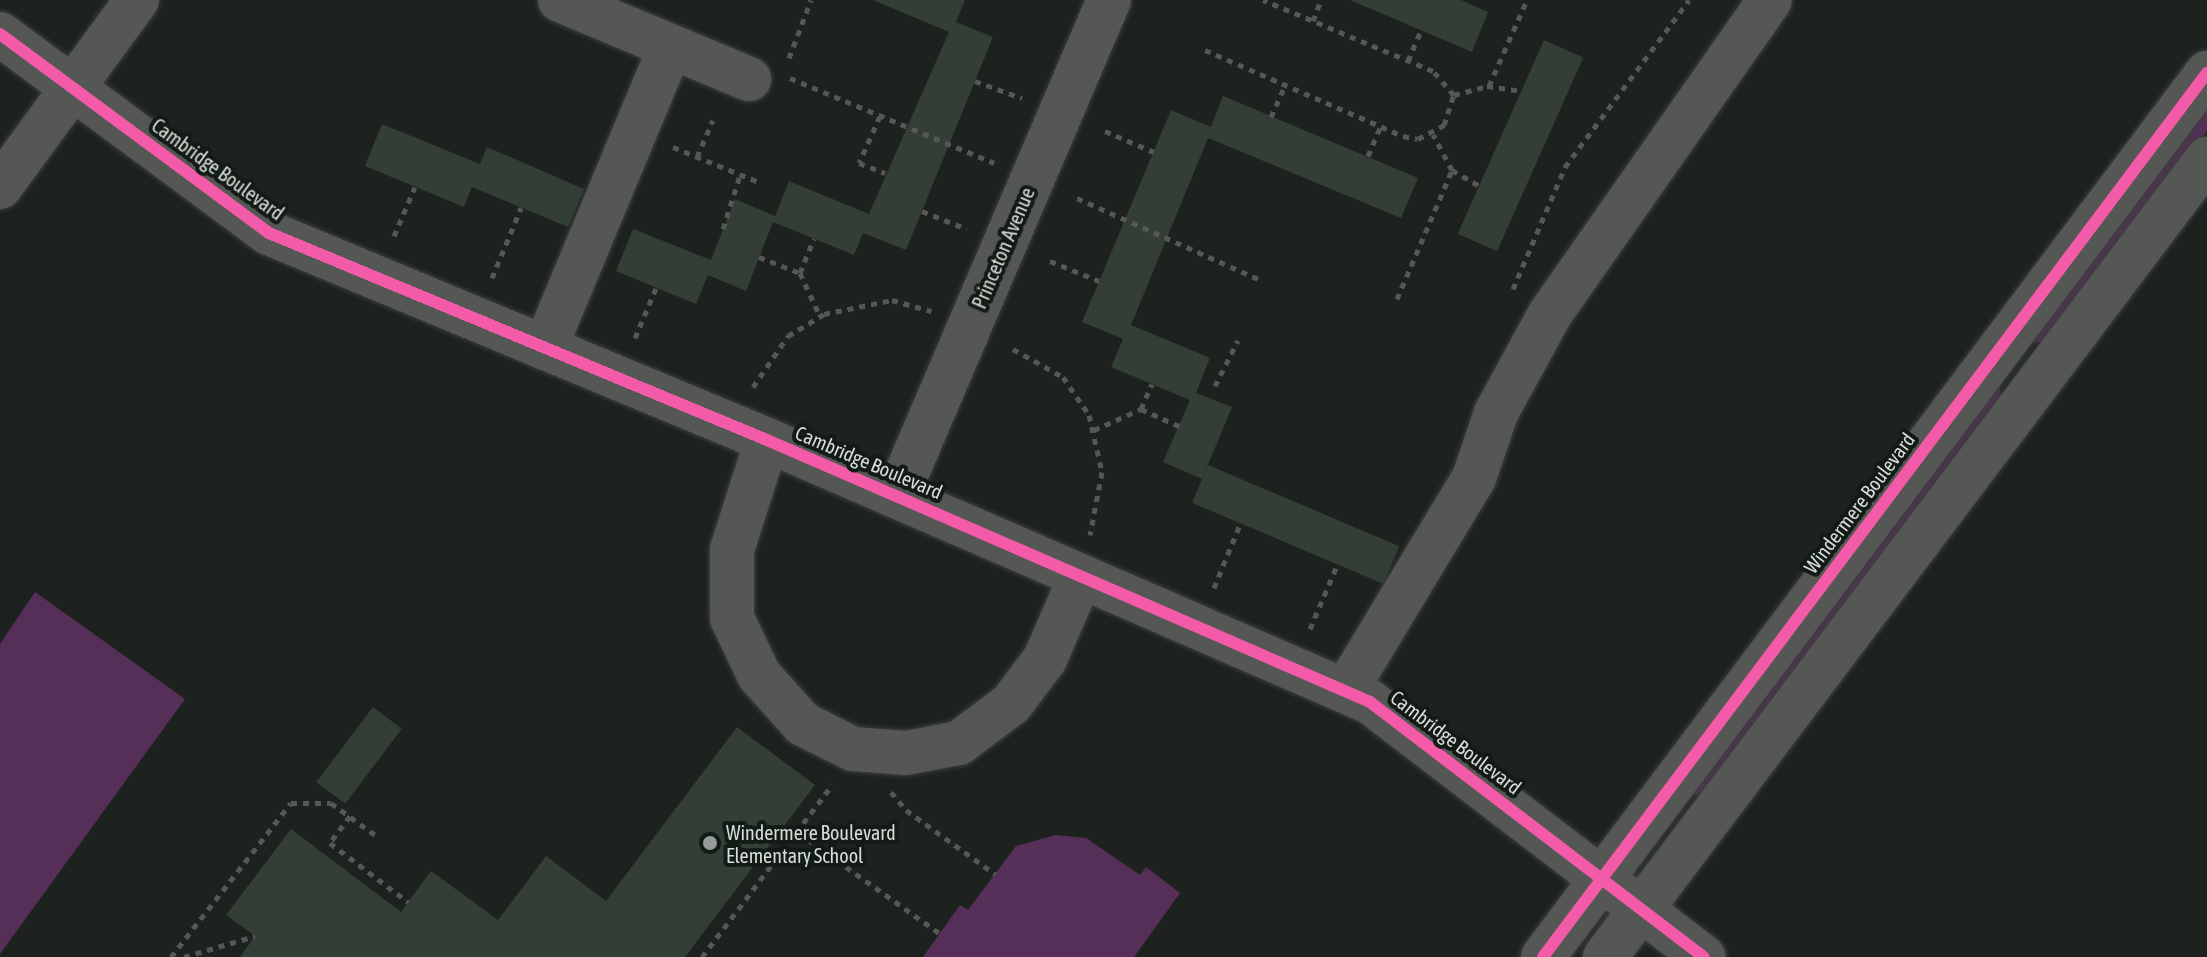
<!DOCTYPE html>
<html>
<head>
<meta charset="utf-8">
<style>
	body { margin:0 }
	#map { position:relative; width:2207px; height:957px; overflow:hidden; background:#1e221f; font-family:"Asap Condensed",sans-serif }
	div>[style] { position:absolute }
	.green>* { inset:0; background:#552f57 }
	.building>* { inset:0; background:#333e37; transform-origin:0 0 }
	.path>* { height:5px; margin-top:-2.5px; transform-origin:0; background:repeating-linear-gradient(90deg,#555856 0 6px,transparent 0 12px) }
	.roads { filter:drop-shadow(0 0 2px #3c3f3d) drop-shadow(0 0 2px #3c3f3d) }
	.minor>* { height:44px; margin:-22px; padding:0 22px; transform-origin:22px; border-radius:22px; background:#555755 }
	.cycleway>* { height:12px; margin:-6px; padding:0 6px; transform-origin:6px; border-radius:6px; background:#f35aa7 }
	.dots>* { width:22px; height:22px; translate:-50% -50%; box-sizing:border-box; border:4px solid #121b15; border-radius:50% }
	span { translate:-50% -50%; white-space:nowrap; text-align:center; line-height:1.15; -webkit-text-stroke:8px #121b15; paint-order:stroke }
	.street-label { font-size:20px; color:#d7ddd8 }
	.poi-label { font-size:20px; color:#d7ddd8 }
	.left { translate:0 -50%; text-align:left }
</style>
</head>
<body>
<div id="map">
	<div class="green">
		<div style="clip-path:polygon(2207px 91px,2207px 131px,2048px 342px,2032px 343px,2028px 336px)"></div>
		<div style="clip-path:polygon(1999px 386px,2003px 400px,1699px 796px,1691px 794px)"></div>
		<div style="clip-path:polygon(35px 592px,185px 699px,0 954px,0 644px)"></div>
		<div style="clip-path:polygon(1056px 835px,1086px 838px,1140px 875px,1146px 867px,1180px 893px,1134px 957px,923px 957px,960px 905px,968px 910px,1016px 846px)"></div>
	</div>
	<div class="building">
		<div style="clip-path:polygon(873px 0,965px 0,956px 22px,993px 37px,906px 250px,863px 233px,854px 255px,773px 222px,746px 291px,708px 275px,696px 304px,616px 271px,633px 229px,711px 260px,735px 199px,775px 216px,789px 181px,869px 214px,949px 32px)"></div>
		<div style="clip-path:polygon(1350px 0,1461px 0,1488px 12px,1472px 52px)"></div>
		<div style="left:1544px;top:40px;width:43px;height:212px;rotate:24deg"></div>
		<div style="clip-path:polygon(1223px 96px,1418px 178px,1401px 218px,1208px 138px,1131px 325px,1210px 358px,1196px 393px,1232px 407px,1202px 479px,1163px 462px,1190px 400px,1111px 367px,1123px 339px,1082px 322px,1171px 110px,1211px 127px)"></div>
		<div style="clip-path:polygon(382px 124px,480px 164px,487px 147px,584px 189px,568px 227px,472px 187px,464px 207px,365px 166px)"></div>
		<div style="left:1208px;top:465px;width:208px;height:41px;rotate:23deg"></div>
		<div style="left:373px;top:707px;width:36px;height:94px;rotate:37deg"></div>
		<div style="clip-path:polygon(737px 727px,815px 785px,685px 957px,240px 957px,255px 936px,226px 915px,291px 829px,401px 912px,431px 871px,498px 920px,546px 856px,606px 901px)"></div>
	</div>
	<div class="path">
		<div style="left:1313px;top:21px;width:22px;rotate:-69deg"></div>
		<div style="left:1205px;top:50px;width:216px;rotate:23.5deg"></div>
		<div style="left:1403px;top:136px;width:15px;rotate:11deg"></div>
		<div style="left:1418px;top:139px;width:30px;rotate:-28deg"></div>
		<div style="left:1444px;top:125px;width:32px;rotate:-72deg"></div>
		<div style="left:1454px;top:95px;width:32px;rotate:-131deg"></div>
		<div style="left:1433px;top:71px;width:184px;rotate:-157.3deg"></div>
		<div style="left:789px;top:58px;width:62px;rotate:-69.2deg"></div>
		<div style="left:1408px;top:61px;width:34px;rotate:-67deg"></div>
		<div style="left:790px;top:78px;width:221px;rotate:22.6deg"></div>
		<div style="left:975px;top:81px;width:50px;rotate:19.9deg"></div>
		<div style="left:1489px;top:86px;width:94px;rotate:-66.2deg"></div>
		<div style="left:1454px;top:95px;width:34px;rotate:-15deg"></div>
		<div style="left:1487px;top:86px;width:35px;rotate:8deg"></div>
		<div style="left:880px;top:116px;width:51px;rotate:114.1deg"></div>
		<div style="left:859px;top:163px;width:28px;rotate:21deg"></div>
		<div style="left:1271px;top:117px;width:35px;rotate:-66deg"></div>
		<div style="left:1105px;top:131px;width:53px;rotate:23.2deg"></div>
		<div style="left:673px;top:147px;width:95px;rotate:22.2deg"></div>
		<div style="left:1368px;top:156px;width:33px;rotate:-67deg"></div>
		<div style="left:697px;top:157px;width:40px;rotate:-66.6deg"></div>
		<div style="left:1452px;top:170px;width:34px;rotate:30deg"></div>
		<div style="left:1077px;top:198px;width:201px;rotate:24.1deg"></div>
		<div style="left:922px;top:211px;width:48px;rotate:21.8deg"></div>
		<div style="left:723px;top:229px;width:57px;rotate:-72.5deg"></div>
		<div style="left:394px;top:236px;width:53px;rotate:-66.8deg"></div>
		<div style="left:759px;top:257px;width:44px;rotate:21.3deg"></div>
		<div style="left:800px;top:273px;width:47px;rotate:65.1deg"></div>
		<div style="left:1050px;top:261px;width:53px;rotate:22.2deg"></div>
		<div style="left:800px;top:273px;width:37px;rotate:-68deg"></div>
		<div style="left:492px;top:278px;width:76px;rotate:-67.5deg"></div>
		<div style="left:1513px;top:289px;width:133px;rotate:-66.9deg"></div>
		<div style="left:1565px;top:167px;width:208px;rotate:-53.4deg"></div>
		<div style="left:1397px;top:299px;width:140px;rotate:-66.9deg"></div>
		<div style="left:1452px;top:170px;width:40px;rotate:-118deg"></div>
		<div style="left:635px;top:338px;width:54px;rotate:-67.2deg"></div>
		<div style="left:1013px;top:349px;width:57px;rotate:29.2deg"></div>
		<div style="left:1063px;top:377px;width:46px;rotate:55.6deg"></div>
		<div style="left:1089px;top:415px;width:58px;rotate:77.2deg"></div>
		<div style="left:1102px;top:472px;width:64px;rotate:100.8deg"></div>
		<div style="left:1215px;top:386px;width:51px;rotate:-63.4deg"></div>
		<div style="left:753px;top:387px;width:62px;rotate:-55.5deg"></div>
		<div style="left:788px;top:336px;width:42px;rotate:-31.4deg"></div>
		<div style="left:824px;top:314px;width:69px;rotate:-11.6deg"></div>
		<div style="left:892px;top:300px;width:41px;rotate:15.8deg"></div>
		<div style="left:1141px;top:409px;width:27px;rotate:-66deg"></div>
		<div style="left:1094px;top:430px;width:51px;rotate:-24.1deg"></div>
		<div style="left:1141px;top:409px;width:42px;rotate:24.1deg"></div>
		<div style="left:1214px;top:588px;width:71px;rotate:-67.8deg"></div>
		<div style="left:1310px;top:629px;width:72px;rotate:-67deg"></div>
		<div style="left:891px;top:792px;width:23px;rotate:50deg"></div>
		<div style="left:906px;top:810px;width:110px;rotate:35.7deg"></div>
		<div style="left:350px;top:816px;width:34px;rotate:127deg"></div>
		<div style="left:330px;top:843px;width:98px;rotate:37.1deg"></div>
		<div style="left:797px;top:832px;width:174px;rotate:35.4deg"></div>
		<div style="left:171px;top:957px;width:195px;rotate:-52.1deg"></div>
		<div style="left:291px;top:803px;width:40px"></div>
		<div style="left:331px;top:803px;width:58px;rotate:35.9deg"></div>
		<div style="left:184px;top:957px;width:74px;rotate:-16.5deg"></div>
		<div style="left:702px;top:957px;width:216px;rotate:-52.9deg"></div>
	</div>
	<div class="roads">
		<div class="minor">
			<div style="left:560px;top:0;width:205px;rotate:22.7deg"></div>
			<div style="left:0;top:34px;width:335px;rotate:36.5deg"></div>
			<div style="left:269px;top:233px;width:539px;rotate:22.57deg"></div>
			<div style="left:767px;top:440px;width:657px;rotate:23.48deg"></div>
			<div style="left:1370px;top:702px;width:420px;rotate:37.4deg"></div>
			<div style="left:0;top:187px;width:232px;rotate:-53.8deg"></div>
			<div style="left:545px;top:348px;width:326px;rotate:-67.4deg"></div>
			<div style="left:767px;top:440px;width:115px;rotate:107.7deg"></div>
			<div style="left:732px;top:550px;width:68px;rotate:90deg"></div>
			<div style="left:732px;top:618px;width:63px;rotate:64.7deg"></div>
			<div style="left:759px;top:675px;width:66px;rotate:48.1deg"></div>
			<div style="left:803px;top:724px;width:56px;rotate:26.6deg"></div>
			<div style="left:853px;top:749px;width:53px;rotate:4.3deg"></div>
			<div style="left:906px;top:753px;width:54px;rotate:-10.7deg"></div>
			<div style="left:959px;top:743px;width:65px;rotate:-36.9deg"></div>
			<div style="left:1011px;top:704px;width:56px;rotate:-52.9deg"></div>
			<div style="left:1045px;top:659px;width:90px;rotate:-66.6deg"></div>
			<div style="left:897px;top:496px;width:539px;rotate:-66.86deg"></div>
			<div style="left:1346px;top:690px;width:248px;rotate:-58.9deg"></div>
			<div style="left:1474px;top:478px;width:69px;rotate:-71.3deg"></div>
			<div style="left:1496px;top:413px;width:113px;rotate:-61.4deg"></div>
			<div style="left:1550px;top:314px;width:383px;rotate:-55deg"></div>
			<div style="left:1543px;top:957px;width:1106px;rotate:-53.09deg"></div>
			<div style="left:1605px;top:957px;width:1000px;rotate:-52.97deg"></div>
		</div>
	</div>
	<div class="cycleway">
		<div style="left:0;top:34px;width:335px;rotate:36.5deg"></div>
		<div style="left:269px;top:233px;width:539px;rotate:22.57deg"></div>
		<div style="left:767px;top:440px;width:657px;rotate:23.48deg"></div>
		<div style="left:1370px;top:702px;width:420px;rotate:37.4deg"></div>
		<div style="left:1543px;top:957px;width:1106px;rotate:-53.09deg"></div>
	</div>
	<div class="dots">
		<div style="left:710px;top:843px;background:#969c97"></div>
	</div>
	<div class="street-label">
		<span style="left:218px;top:169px;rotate:36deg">Cambridge Boulevard</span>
		<span style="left:1003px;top:248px;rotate:-67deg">Princeton Avenue</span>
		<span style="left:869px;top:462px;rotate:23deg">Cambridge Boulevard</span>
		<span style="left:1859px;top:503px;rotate:-53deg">Windermere Boulevard</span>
		<span style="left:1456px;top:742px;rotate:37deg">Cambridge Boulevard</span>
	</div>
	<div class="poi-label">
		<span class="left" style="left:726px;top:844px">Windermere Boulevard<br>Elementary School</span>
	</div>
</div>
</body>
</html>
